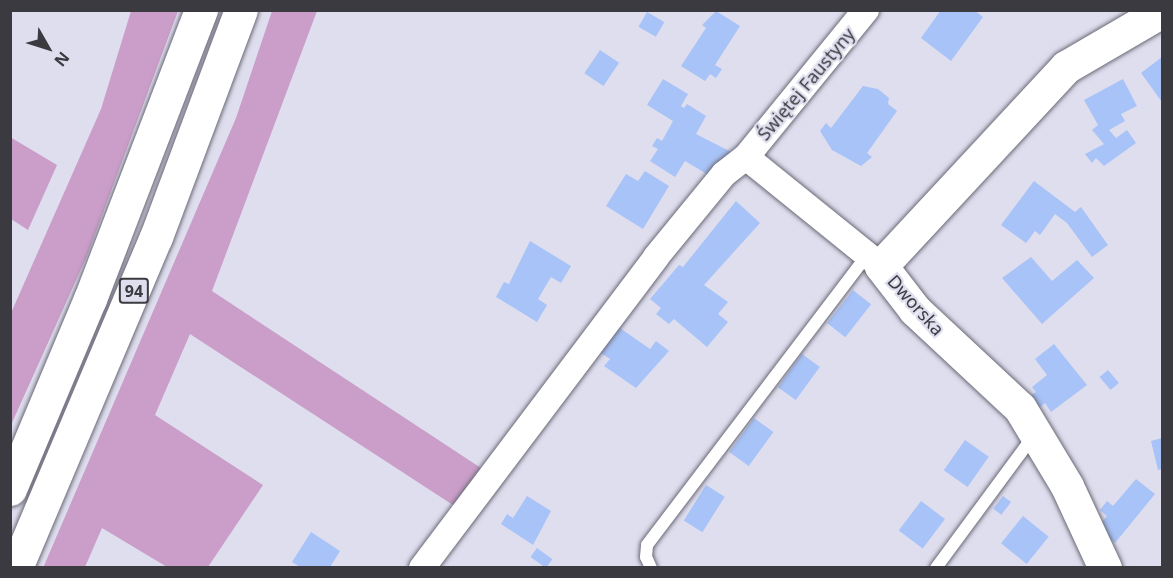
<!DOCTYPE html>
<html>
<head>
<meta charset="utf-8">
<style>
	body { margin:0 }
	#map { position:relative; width:1173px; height:578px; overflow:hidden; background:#dedeee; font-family:"Noto Sans",sans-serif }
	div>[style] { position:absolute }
	.green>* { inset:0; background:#ca9ec8 }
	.building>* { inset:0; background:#a8c3f7; transform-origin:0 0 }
	.roads { filter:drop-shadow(0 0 2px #696977) drop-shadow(0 0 2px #696977) }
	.lane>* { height:12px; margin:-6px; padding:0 6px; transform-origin:6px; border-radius:6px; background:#fff }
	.street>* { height:26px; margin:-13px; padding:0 13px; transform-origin:13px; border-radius:13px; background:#fff }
	.secondary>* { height:33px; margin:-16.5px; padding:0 16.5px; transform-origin:16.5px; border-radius:16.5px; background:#fff }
	.highway>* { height:33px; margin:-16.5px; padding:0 16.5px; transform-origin:16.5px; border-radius:16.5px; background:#fff }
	span { translate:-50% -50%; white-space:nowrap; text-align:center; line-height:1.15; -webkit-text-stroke:4.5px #dedeee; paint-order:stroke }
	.shield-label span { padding:2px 4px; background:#dedeee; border:2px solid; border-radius:4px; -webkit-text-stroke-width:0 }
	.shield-label { font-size:16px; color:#3a3a40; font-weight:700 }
	.street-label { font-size:18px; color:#3a3a40 }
	.frame { position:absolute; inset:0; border:12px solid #3a3a40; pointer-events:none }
	.north { position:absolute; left:18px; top:18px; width:60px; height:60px; -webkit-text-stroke:4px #dedeee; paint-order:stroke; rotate:129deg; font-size:16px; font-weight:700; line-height:24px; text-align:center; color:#3a3a40 }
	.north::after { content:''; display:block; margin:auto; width:21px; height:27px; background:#3a3a40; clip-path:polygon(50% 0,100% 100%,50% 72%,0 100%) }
</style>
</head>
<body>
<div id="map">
	<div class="green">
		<div style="clip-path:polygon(131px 11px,178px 11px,87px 256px,11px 425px,11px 313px,101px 109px)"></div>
		<div style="clip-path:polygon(272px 11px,317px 11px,212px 291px,484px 470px,456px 507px,190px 334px,155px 415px,263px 485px,208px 567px,167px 567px,102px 528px,85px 567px,43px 568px,236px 118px)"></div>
		<div style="clip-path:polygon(10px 137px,57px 165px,28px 230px,11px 219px)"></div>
	</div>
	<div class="building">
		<div style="clip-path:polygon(941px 10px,974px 10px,983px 17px,951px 61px,921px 38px)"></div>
		<div style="clip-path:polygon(716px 11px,740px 26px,715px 65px,722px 69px,716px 78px,710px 74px,705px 81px,681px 66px,706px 28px,702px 25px)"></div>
		<div style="left:647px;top:12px;width:20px;height:17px;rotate:30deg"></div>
		<div style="left:600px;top:50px;width:23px;height:28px;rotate:34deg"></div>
		<div style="clip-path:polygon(1162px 57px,1162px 102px,1141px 73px)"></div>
		<div style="clip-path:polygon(663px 79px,688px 94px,681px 106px,684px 108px,687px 104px,706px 116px,696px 134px,733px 153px,724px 164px,719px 161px,710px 176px,685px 161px,675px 177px,650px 161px,658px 149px,652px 146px,657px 138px,662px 141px,673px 121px,647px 105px)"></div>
		<div style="clip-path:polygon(1123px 79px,1137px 106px,1121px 114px,1125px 121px,1109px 130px,1116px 138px,1127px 130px,1136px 143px,1104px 166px,1096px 158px,1092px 163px,1085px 154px,1104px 144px,1092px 130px,1098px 125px,1084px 100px)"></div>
		<div style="clip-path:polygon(863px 86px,878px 89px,889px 98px,888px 104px,897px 111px,867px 153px,872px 157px,861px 166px,832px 150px,820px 131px,826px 123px,831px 128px)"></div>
		<div style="clip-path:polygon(645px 171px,669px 186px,643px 229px,606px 206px,626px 174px,638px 181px)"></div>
		<div style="clip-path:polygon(1034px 181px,1075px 212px,1081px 207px,1108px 245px,1092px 257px,1067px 223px,1055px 214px,1040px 235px,1035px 231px,1026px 243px,1001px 225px)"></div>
		<div style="clip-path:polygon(736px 201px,760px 223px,704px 285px,728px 302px,718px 314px,728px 322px,707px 347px,674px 319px,669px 324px,656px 314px,661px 308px,650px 299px,679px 265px,683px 267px)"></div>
		<div style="clip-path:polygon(530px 241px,571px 266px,561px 283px,551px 277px,538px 299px,547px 305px,537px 322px,496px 297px,504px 282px,509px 284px)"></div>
		<div style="clip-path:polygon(1031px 257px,1052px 281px,1077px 260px,1094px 278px,1042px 324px,1002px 278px)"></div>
		<div style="left:853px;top:290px;width:23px;height:42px;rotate:38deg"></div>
		<div style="clip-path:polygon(617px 326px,650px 349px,656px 341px,669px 351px,636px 388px,604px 366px,610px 359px,598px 351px)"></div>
		<div style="clip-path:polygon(1054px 344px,1087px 385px,1051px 412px,1045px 403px,1039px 408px,1030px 396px,1036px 392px,1032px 387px,1047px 375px,1035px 359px)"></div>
		<div style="left:802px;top:354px;width:22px;height:41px;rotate:36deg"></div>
		<div style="left:1108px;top:370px;width:17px;height:11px;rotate:50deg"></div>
		<div style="left:754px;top:418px;width:24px;height:42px;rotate:36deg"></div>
		<div style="clip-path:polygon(1162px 438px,1162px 469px,1158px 470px,1151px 441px)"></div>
		<div style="left:965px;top:440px;width:29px;height:37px;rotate:35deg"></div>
		<div style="clip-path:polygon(1136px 479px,1155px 494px,1115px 543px,1097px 528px,1107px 516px,1100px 510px,1107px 501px,1113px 506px)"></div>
		<div style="left:706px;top:485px;width:22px;height:42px;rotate:32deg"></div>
		<div style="clip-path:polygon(527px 496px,551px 511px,533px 545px,501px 524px,507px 514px,513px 518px)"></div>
		<div style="left:1003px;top:496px;width:10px;height:16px;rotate:37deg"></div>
		<div style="left:921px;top:501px;width:30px;height:37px;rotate:37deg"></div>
		<div style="left:1023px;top:516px;width:33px;height:35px;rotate:39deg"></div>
		<div style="clip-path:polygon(311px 532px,340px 551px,330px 567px,300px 567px,292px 562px)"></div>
		<div style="left:537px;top:548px;width:19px;height:11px;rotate:36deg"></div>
	</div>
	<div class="roads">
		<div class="lane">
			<div style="left:651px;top:568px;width:12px;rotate:-114deg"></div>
			<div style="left:646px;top:557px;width:12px;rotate:-85deg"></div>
			<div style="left:647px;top:545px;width:364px;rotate:-52.8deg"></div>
			<div style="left:936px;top:568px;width:165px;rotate:-53.6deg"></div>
		</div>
		<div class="street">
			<div style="left:746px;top:157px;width:174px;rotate:38.9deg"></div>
			<div style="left:422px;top:568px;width:389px;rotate:-53deg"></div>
			<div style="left:656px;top:257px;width:107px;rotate:-50.7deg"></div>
			<div style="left:724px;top:174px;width:28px;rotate:-38deg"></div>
			<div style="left:746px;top:157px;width:190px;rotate:-50.8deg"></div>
		</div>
		<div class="secondary">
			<div style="left:1105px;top:568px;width:90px;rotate:-114.9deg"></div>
			<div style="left:1067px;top:486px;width:91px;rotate:-121.1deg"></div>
			<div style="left:1020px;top:408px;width:144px;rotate:-137deg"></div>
			<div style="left:915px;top:310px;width:56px;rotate:-127.7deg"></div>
			<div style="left:881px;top:266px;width:272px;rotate:-47.1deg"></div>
			<div style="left:1066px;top:67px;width:111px;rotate:-30.3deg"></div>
		</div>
		<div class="highway">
			<div style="left:10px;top:489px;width:206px;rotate:-67.2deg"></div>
			<div style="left:90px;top:299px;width:310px;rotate:-69deg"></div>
			<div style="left:16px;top:568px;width:359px;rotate:-67.1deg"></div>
			<div style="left:156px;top:237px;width:242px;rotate:-69.5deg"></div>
		</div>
	</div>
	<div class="shield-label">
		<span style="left:134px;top:291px">94</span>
	</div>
	<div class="street-label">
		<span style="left:806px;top:84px;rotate:-50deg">Świętej Faustyny</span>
		<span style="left:916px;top:305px;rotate:48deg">Dworska</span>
	</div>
	<div class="frame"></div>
	<div class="north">N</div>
</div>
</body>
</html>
